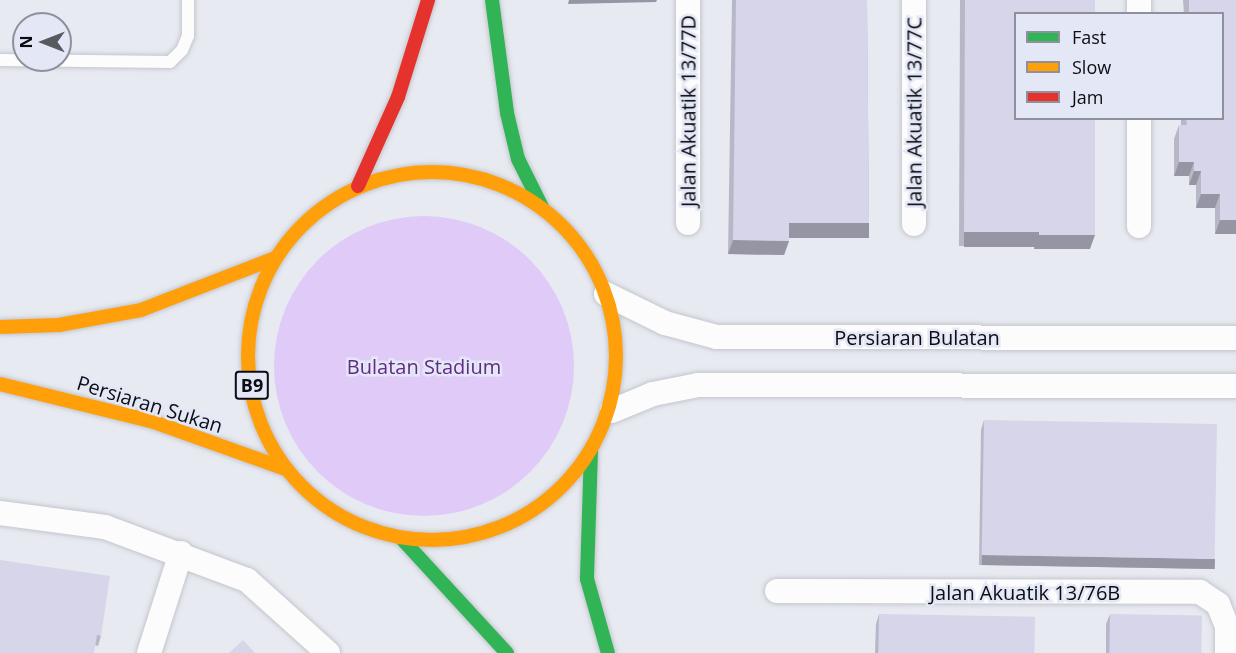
<!DOCTYPE html>
<html>
<head>
<meta charset="utf-8">
<style>
	body { margin:0 }
	#map { position:relative; width:1236px; height:653px; overflow:hidden; background:#e8eaf2; font-family:"Open Sans",sans-serif }
	div>[style] { position:absolute }
	.green>* { inset:0; background:#e0caf8 }
	.round { border-radius:50% }
	.roads { filter:drop-shadow(0 0 2px #c4c6cc) drop-shadow(0 0 2px #c4c6cc) }
	.lane>* { height:12px; margin:-6px; padding:0 6px; transform-origin:6px; border-radius:6px; background:#fcfcfd }
	.street>* { height:24px; margin:-12px; padding:0 12px; transform-origin:12px; border-radius:12px; background:#fcfcfd }
	.fast>* { height:14px; margin:-7px; padding:0 7px; transform-origin:7px; border-radius:7px; background:#30b455 }
	.slow>* { height:14px; margin:-7px; padding:0 7px; transform-origin:7px; border-radius:7px; background:#ff9f0a }
	.slow>.ring { margin:-7px; padding:0; box-sizing:content-box; background:none; border:14px solid #ff9f0a; border-radius:50% }
	.jam>* { height:14px; margin:-7px; padding:0 7px; transform-origin:7px; border-radius:7px; background:#e5322d }
	.wall>* { inset:0; background:#b8b7c8 }
	.shaded-wall>* { inset:0; background:#9695a3; transform-origin:0 0 }
	.building>* { inset:0; background:#d6d5e9; transform-origin:0 0 }
	span { translate:-50% -50%; white-space:nowrap; text-align:center; line-height:1.15; -webkit-text-stroke:5px #e4e8f6; paint-order:stroke }
	.shield-label span { padding:2px 4px; background:#e4e8f6; border:2px solid; border-radius:4px; -webkit-text-stroke-width:0 }
	.shield-label { font-size:18px; color:#0c0d12; font-weight:700 }
	.street-label { font-size:20px; color:#0c0d12 }
	.park-label { font-size:20px; color:#622a85 }
	.legend { position:absolute; left:1014px; top:12px; width:210px; height:108px; box-sizing:border-box; background:#e4e8f6; border:2px solid #8e909b; margin:0; padding:8px 10px; list-style:none; font-size:18px; color:#0c0d12 }
	.legend li { display:flex; align-items:center; gap:12px; height:30px }
	.legend b { width:30px; border:2px solid #8e909b }
	.north { position:absolute; left:12px; top:12px; width:60px; height:60px; box-sizing:border-box; background:#e4e8f6; border:2px solid #8e909b; border-radius:50%; rotate:270deg; font-size:16px; font-weight:700; line-height:24px; text-align:center; color:#0c0d12 }
	.north::after { content:''; display:block; margin:auto; width:21px; height:27px; background:#595a60; clip-path:polygon(50% 0,100% 100%,50% 72%,0 100%) }
</style>
</head>
<body>
<div id="map">
	<div class="green">
		<div class="round" style="left:274px;top:216px;width:300px;height:300px"></div>
	</div>
	<div class="roads">
		<div class="lane">
			<div style="left:0;top:60px;width:170px;rotate:0.7deg"></div>
			<div style="left:170px;top:62px;width:17px;rotate:-45deg"></div>
			<div style="left:182px;top:50px;width:15px;rotate:-67deg"></div>
			<div style="left:188px;top:36px;width:36px;rotate:-90deg"></div>
		</div>
		<div class="street">
			<div style="left:914px;top:0;width:224px;rotate:90deg"></div>
			<div style="left:1139px;top:0;width:14px;rotate:90deg"></div>
			<div style="left:1139px;top:118px;width:108px;rotate:90deg"></div>
			<div style="left:688px;top:223px;width:223px;rotate:-90deg"></div>
			<div style="left:606px;top:294px;width:66px;rotate:26.2deg"></div>
			<div style="left:665px;top:323px;width:54px;rotate:15.1deg"></div>
			<div style="left:717px;top:337px;width:519px;rotate:0.11deg"></div>
			<div style="left:612px;top:411px;width:44px;rotate:-22.5deg"></div>
			<div style="left:653px;top:394px;width:46px;rotate:-11.3deg"></div>
			<div style="left:698px;top:385px;width:538px;rotate:0.11deg"></div>
			<div style="left:0;top:513px;width:106px;rotate:7.6deg"></div>
			<div style="left:105px;top:527px;width:152px;rotate:20.5deg"></div>
			<div style="left:247px;top:580px;width:109px;rotate:42deg"></div>
			<div style="left:777px;top:591px;width:423px;rotate:0.1deg"></div>
			<div style="left:1200px;top:592px;width:22px;rotate:34deg"></div>
			<div style="left:1218px;top:604px;width:24px;rotate:68deg"></div>
			<div style="left:1227px;top:626px;width:27px;rotate:90deg"></div>
			<div style="left:149px;top:653px;width:105px;rotate:-72.3deg"></div>
		</div>
		<div class="fast">
			<div style="left:492px;top:0;width:114px;rotate:82.4deg"></div>
			<div style="left:507px;top:113px;width:47px;rotate:76.6deg"></div>
			<div style="left:518px;top:159px;width:54px;rotate:63.4deg"></div>
			<div style="left:591px;top:450px;width:129px;rotate:91.8deg"></div>
			<div style="left:587px;top:579px;width:77px;rotate:74.2deg"></div>
			<div style="left:402px;top:539px;width:155px;rotate:47.4deg"></div>
		</div>
		<div class="slow">
			<div class="ring" style="left:248px;top:172px;width:354px;height:354px"></div>
			<div style="left:0;top:327px;width:59px;rotate:-1.9deg"></div>
			<div style="left:59px;top:325px;width:83px;rotate:-10.4deg"></div>
			<div style="left:141px;top:310px;width:144px;rotate:-21.2deg"></div>
			<div style="left:0;top:384px;width:155px;rotate:13.8deg"></div>
			<div style="left:151px;top:421px;width:143px;rotate:19.6deg"></div>
		</div>
		<div class="jam">
			<div style="left:358px;top:186px;width:98px;rotate:-65.8deg"></div>
			<div style="left:398px;top:97px;width:102px;rotate:-72.8deg"></div>
		</div>
	</div>
	<div class="wall">
		<div style="clip-path:polygon(732px 0,867px 0,869px 223px,864px 237px,789px 237px,789px 241px,784px 255px,728px 254px)"></div>
		<div style="clip-path:polygon(960px 0,1095px 0,1090px 249px,1034px 249px,1034px 246px,959px 246px)"></div>
		<div style="clip-path:polygon(1183px 0,1236px 0,1236px 234px,1215px 234px,1215px 208px,1196px 208px,1196px 185px,1189px 185px,1189px 176px,1174px 176px,1174px 139px,1179px 125px,1181px 125px,1181px 118px,1222px 118px,1222px 14px,1184px 14px)"></div>
		<div style="clip-path:polygon(984px 420px,1211px 569px,979px 565px,981px 430px)"></div>
		<div style="clip-path:polygon(0 560px,101px 636px,98px 646px,95px 645px)"></div>
		<div style="clip-path:polygon(879px 614px,1034px 653px,875px 653px,876px 624px)"></div>
		<div style="clip-path:polygon(1110px 614px,1202px 653px,1106px 653px,1106px 624px)"></div>
	</div>
	<div class="shaded-wall">
		<div style="clip-path:polygon(569px 0,657px 0,656px 2px,568px 4px)"></div>
		<div style="clip-path:polygon(1179px 162px,1194px 162px,1189px 176px,1174px 176px)"></div>
		<div style="clip-path:polygon(1194px 171px,1201px 171px,1196px 185px,1189px 185px)"></div>
		<div style="clip-path:polygon(1201px 194px,1220px 194px,1215px 208px,1196px 208px)"></div>
		<div style="clip-path:polygon(1220px 220px,1236px 220px,1236px 234px,1215px 234px)"></div>
		<div style="left:789px;top:223px;width:80px;height:15px"></div>
		<div style="left:964px;top:232px;width:75px;height:15px"></div>
		<div style="clip-path:polygon(1039px 235px,1095px 235px,1090px 249px,1034px 249px)"></div>
		<div style="clip-path:polygon(733px 240px,789px 241px,784px 255px,728px 254px)"></div>
		<div style="left:982px;top:555px;width:233px;height:10px;rotate:1deg"></div>
	</div>
	<div class="building">
		<div style="clip-path:polygon(736px 0,867px 0,869px 223px,789px 223px,789px 241px,733px 240px)"></div>
		<div style="clip-path:polygon(965px 0,1095px 0,1095px 14px,1016px 14px,1016px 118px,1095px 118px,1095px 235px,1039px 235px,1039px 232px,964px 232px)"></div>
		<div style="clip-path:polygon(1189px 0,1236px 0,1236px 220px,1220px 220px,1220px 194px,1201px 194px,1201px 171px,1194px 171px,1194px 162px,1179px 162px,1179px 125px,1187px 125px,1186px 118px,1222px 118px,1222px 14px,1189px 14px)"></div>
		<div style="left:984px;top:420px;width:233px;height:135px;rotate:1deg"></div>
		<div style="clip-path:polygon(0 560px,110px 576px,101px 636px,97px 635px,94px 653px,0 653px)"></div>
		<div style="left:879px;top:614px;width:156px;height:39px;rotate:1deg"></div>
		<div style="left:1110px;top:614px;width:92px;height:39px;rotate:1deg"></div>
		<div style="clip-path:polygon(243px 640px,255px 653px,229px 653px)"></div>
	</div>
	<div class="shield-label">
		<span style="left:252px;top:385px">B9</span>
	</div>
	<div class="street-label">
		<span style="left:688px;top:111px;rotate:-90deg">Jalan Akuatik 13/77D</span>
		<span style="left:914px;top:112px;rotate:-90deg">Jalan Akuatik 13/77C</span>
		<span style="left:917px;top:337px">Persiaran Bulatan</span>
		<span style="left:150px;top:404px;rotate:17deg">Persiaran Sukan</span>
		<span style="left:1025px;top:592px">Jalan Akuatik 13/76B</span>
	</div>
	<div class="park-label">
		<span style="left:424px;top:366px">Bulatan Stadium</span>
	</div>
	<ul class="legend">
	<li><b style="height:8px;background:#30b455"></b>Fast</li>
	<li><b style="height:8px;background:#ff9f0a"></b>Slow</li>
	<li><b style="height:8px;background:#e5322d"></b>Jam</li>
	</ul>
	<div class="north">N</div>
</div>
</body>
</html>
